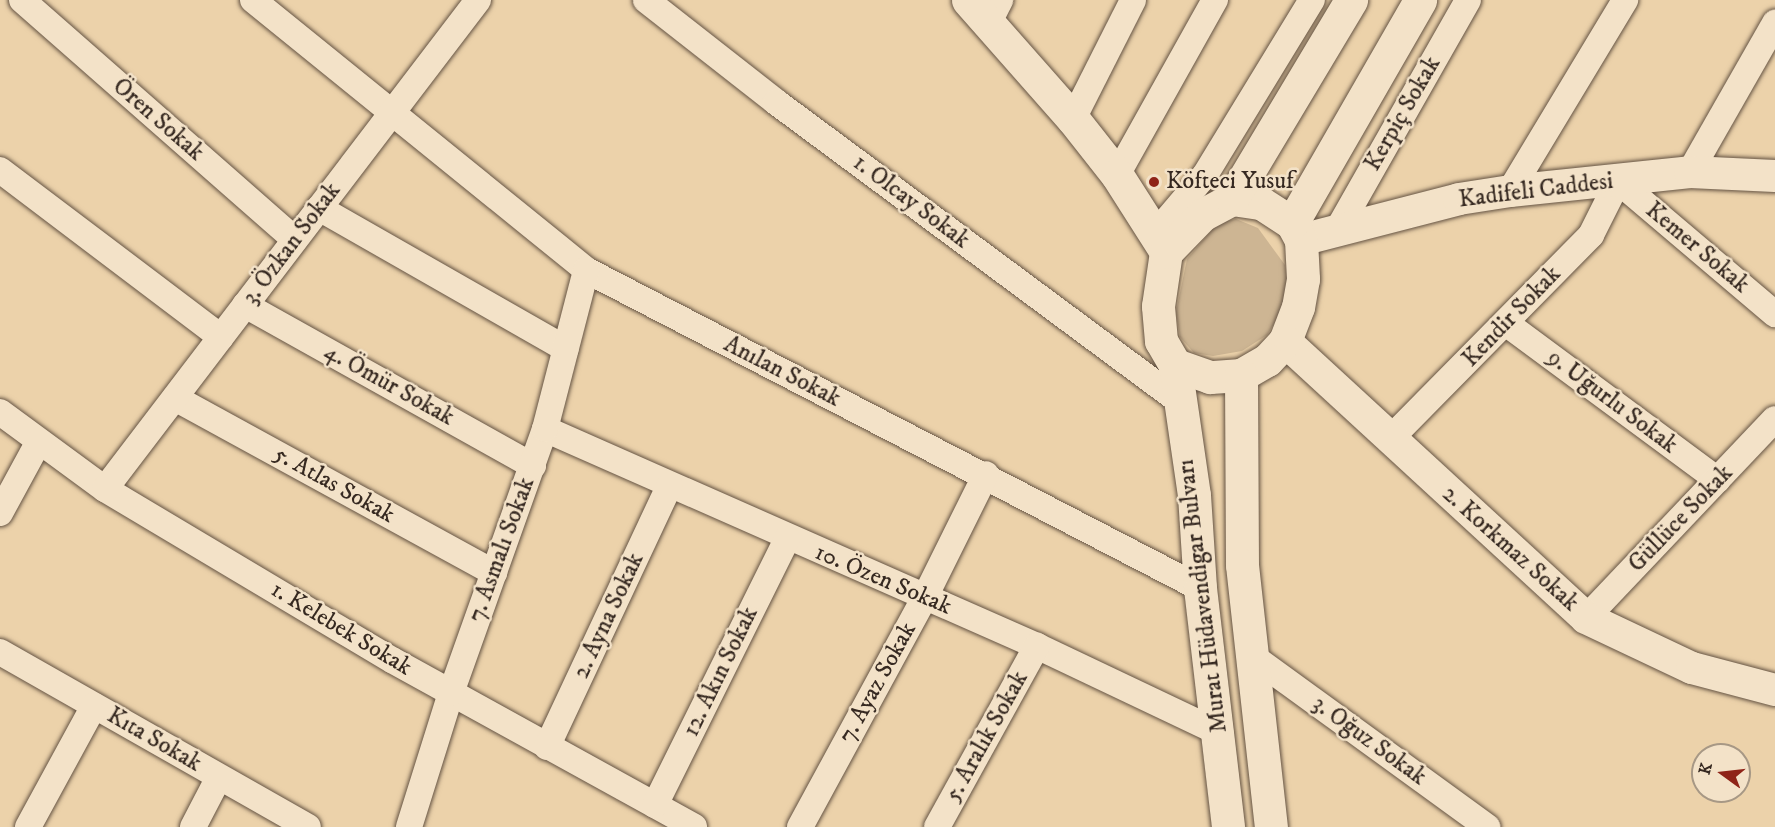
<!DOCTYPE html>
<html>
<head>
<meta charset="utf-8">
<style>
	body { margin:0 }
	#map { position:relative; width:1775px; height:827px; overflow:hidden; background:#ecd2aa; font-family:"IM FELL DW Pica",serif }
	div>[style] { position:absolute }
	.green>* { inset:0; background:#cdb593 }
	.roads { filter:drop-shadow(0 0 2px #645343) drop-shadow(0 0 2px #645343) }
	.minor>* { height:26px; margin:-13px; padding:0 13px; transform-origin:13px; border-radius:13px; background:#f3e2c8 }
	.tertiary>* { height:32px; margin:-16px; padding:0 16px; transform-origin:16px; border-radius:16px; background:#f3e2c8 }
	.secondary>* { height:33px; margin:-16.5px; padding:0 16.5px; transform-origin:16.5px; border-radius:16.5px; background:#f3e2c8 }
	.dots>* { width:16px; height:16px; translate:-50% -50%; box-sizing:border-box; border:3px solid #f3e2c8; border-radius:50% }
	span { translate:-50% -50%; white-space:nowrap; text-align:center; line-height:1.15; -webkit-text-stroke:5px #f3e2c8; paint-order:stroke }
	.street-label { font-size:24px; color:#362921 }
	.poi-label { font-size:24px; color:#362921 }
	.left { translate:0 -50%; text-align:left }
	.north { position:absolute; left:1691px; top:743px; width:60px; height:60px; box-sizing:border-box; background:#f3e2c8; border:2px solid #a79885; border-radius:50%; rotate:285deg; font-size:16px; font-weight:700; line-height:24px; text-align:center; color:#362921 }
	.north::after { content:''; display:block; margin:auto; width:21px; height:27px; background:#8f2418; clip-path:polygon(50% 0,100% 100%,50% 72%,0 100%) }
</style>
</head>
<body>
<div id="map">
	<div class="green">
		<div style="clip-path:polygon(1236px 219px,1258px 228px,1285px 265px,1288px 285px,1280px 314px,1267px 335px,1242px 351px,1213px 356px,1194px 353px,1180px 337px,1176px 312px,1187px 259px,1218px 223px)"></div>
	</div>
	<div class="roads">
		<div class="minor">
			<div style="left:22px;top:0;width:363px;rotate:41.3deg"></div>
			<div style="left:253px;top:0;width:429px;rotate:39deg"></div>
			<div style="left:586px;top:270px;width:691px;rotate:27.38deg"></div>
			<div style="left:646px;top:0;width:165px;rotate:38.1deg"></div>
			<div style="left:776px;top:102px;width:502px;rotate:36.57deg"></div>
			<div style="left:988px;top:24px;width:27px;rotate:-63deg"></div>
			<div style="left:1073px;top:119px;width:133px;rotate:-63.2deg"></div>
			<div style="left:0;top:170px;width:277px;rotate:37.1deg"></div>
			<div style="left:1690px;top:172px;width:172px;rotate:-60.3deg"></div>
			<div style="left:1117px;top:175px;width:201px;rotate:-60.8deg"></div>
			<div style="left:1510px;top:191px;width:223px;rotate:-58.9deg"></div>
			<div style="left:319px;top:208px;width:284px;rotate:29.7deg"></div>
			<div style="left:1338px;top:229px;width:263px;rotate:-60.4deg"></div>
			<div style="left:1155px;top:234px;width:77px;rotate:-49.7deg"></div>
			<div style="left:1205px;top:175px;width:205px;rotate:-58.6deg"></div>
			<div style="left:245px;top:305px;width:330px;rotate:29.2deg"></div>
			<div style="left:1507px;top:324px;width:262px;rotate:36.5deg"></div>
			<div style="left:175px;top:398px;width:364px;rotate:28.7deg"></div>
			<div style="left:0;top:412px;width:130px;rotate:36.3deg"></div>
			<div style="left:105px;top:489px;width:334px;rotate:30.8deg"></div>
			<div style="left:392px;top:660px;width:345px;rotate:28.9deg"></div>
			<div style="left:545px;top:429px;width:538px;rotate:23.8deg"></div>
			<div style="left:1037px;top:646px;width:203px;rotate:25.4deg"></div>
			<div style="left:1389px;top:440px;width:288px;rotate:-45.4deg"></div>
			<div style="left:1591px;top:235px;width:60px;rotate:-63.4deg"></div>
			<div style="left:1618px;top:181px;width:206px;rotate:40.3deg"></div>
			<div style="left:105px;top:489px;width:615px;rotate:-52.66deg"></div>
			<div style="left:0;top:513px;width:80px;rotate:-61.5deg"></div>
			<div style="left:1586px;top:618px;width:274px;rotate:-46.5deg"></div>
			<div style="left:0;top:652px;width:354px;rotate:29.6deg"></div>
			<div style="left:1252px;top:656px;width:291px;rotate:36deg"></div>
			<div style="left:547px;top:747px;width:289px;rotate:-64.9deg"></div>
			<div style="left:655px;top:805px;width:297px;rotate:-63.6deg"></div>
			<div style="left:28px;top:827px;width:138px;rotate:-61.4deg"></div>
			<div style="left:193px;top:827px;width:56px;rotate:-62.5deg"></div>
			<div style="left:409px;top:827px;width:140px;rotate:-72.6deg"></div>
			<div style="left:451px;top:693px;width:280px;rotate:-70.4deg"></div>
			<div style="left:545px;top:429px;width:164px;rotate:-75.5deg"></div>
			<div style="left:800px;top:827px;width:262px;rotate:-61.5deg"></div>
			<div style="left:925px;top:597px;width:137px;rotate:-63.6deg"></div>
			<div style="left:937px;top:827px;width:207px;rotate:-61.1deg"></div>
		</div>
		<div class="tertiary">
			<div style="left:1301px;top:240px;width:163px;rotate:-14.5deg"></div>
			<div style="left:1459px;top:199px;width:52px;rotate:-8.9deg"></div>
			<div style="left:1510px;top:191px;width:181px;rotate:-6deg"></div>
			<div style="left:1690px;top:172px;width:85px;rotate:2.7deg"></div>
			<div style="left:1285px;top:341px;width:409px;rotate:42.6deg"></div>
			<div style="left:1586px;top:618px;width:117px;rotate:25.3deg"></div>
			<div style="left:1692px;top:668px;width:86px;rotate:14.8deg"></div>
		</div>
		<div class="secondary">
			<div style="left:968px;top:0;width:159px;rotate:48.6deg"></div>
			<div style="left:1073px;top:119px;width:71px;rotate:51.8deg"></div>
			<div style="left:1117px;top:175px;width:91px;rotate:57.5deg"></div>
			<div style="left:1232px;top:199px;width:29px;rotate:8deg"></div>
			<div style="left:1261px;top:203px;width:37px;rotate:33deg"></div>
			<div style="left:1292px;top:223px;width:19px;rotate:62deg"></div>
			<div style="left:1301px;top:240px;width:39px;rotate:87deg"></div>
			<div style="left:1303px;top:279px;width:28px;rotate:100deg"></div>
			<div style="left:1298px;top:307px;width:36px;rotate:111deg"></div>
			<div style="left:1285px;top:341px;width:26px;rotate:133deg"></div>
			<div style="left:1267px;top:360px;width:30px;rotate:150deg"></div>
			<div style="left:1241px;top:375px;width:31px;rotate:176deg"></div>
			<div style="left:1210px;top:377px;width:37px;rotate:-161deg"></div>
			<div style="left:1175px;top:365px;width:28px;rotate:-120deg"></div>
			<div style="left:1161px;top:341px;width:35px;rotate:-95deg"></div>
			<div style="left:1158px;top:306px;width:55px;rotate:-81.6deg"></div>
			<div style="left:1166px;top:252px;width:52px;rotate:-45.8deg"></div>
			<div style="left:1202px;top:215px;width:34px;rotate:-28deg"></div>
			<div style="left:1232px;top:199px;width:232px;rotate:-59.1deg"></div>
			<div style="left:1292px;top:223px;width:257px;rotate:-60.1deg"></div>
			<div style="left:1175px;top:365px;width:131px;rotate:81.7deg"></div>
			<div style="left:1194px;top:495px;width:93px;rotate:86.3deg"></div>
			<div style="left:1200px;top:588px;width:241px;rotate:83.3deg"></div>
			<div style="left:1241px;top:375px;width:190px;rotate:89.7deg"></div>
			<div style="left:1242px;top:565px;width:264px;rotate:83.7deg"></div>
		</div>
	</div>
	<div class="dots">
		<div style="left:1154px;top:182px;background:#8f2418"></div>
	</div>
	<div class="street-label">
		<span style="left:1403px;top:114px;rotate:-60deg">Kerpiç Sokak</span>
		<span style="left:158px;top:120px;rotate:41deg">Ören Sokak</span>
		<span style="left:1536px;top:191px;rotate:-7deg">Kadifeli Caddesi</span>
		<span style="left:911px;top:202px;rotate:37deg">1. Olcay Sokak</span>
		<span style="left:292px;top:244px;rotate:-53deg">3. Özkan Sokak</span>
		<span style="left:1697px;top:248px;rotate:40deg">Kemer Sokak</span>
		<span style="left:1512px;top:317px;rotate:-46deg">Kendir Sokak</span>
		<span style="left:782px;top:372px;rotate:27deg">Anılan Sokak</span>
		<span style="left:389px;top:385px;rotate:29deg">4. Ömür Sokak</span>
		<span style="left:1612px;top:402px;rotate:37deg">9. Uğurlu Sokak</span>
		<span style="left:334px;top:485px;rotate:29deg">5. Atlas Sokak</span>
		<span style="left:1681px;top:519px;rotate:-46deg">Güllüce Sokak</span>
		<span style="left:1510px;top:549px;rotate:42deg">2. Korkmaz Sokak</span>
		<span style="left:502px;top:550px;rotate:-70deg">7. Asmalı Sokak</span>
		<span style="left:883px;top:580px;rotate:23deg">10. Özen Sokak</span>
		<span style="left:1203px;top:596px;rotate:-97deg">Murat Hüdavendigar Bulvarı</span>
		<span style="left:609px;top:616px;rotate:-65deg">2. Ayna Sokak</span>
		<span style="left:341px;top:629px;rotate:31deg">1. Kelebek Sokak</span>
		<span style="left:721px;top:672px;rotate:-64deg">12. Akın Sokak</span>
		<span style="left:878px;top:683px;rotate:-61deg">7. Ayaz Sokak</span>
		<span style="left:987px;top:737px;rotate:-61deg">5. Aralık Sokak</span>
		<span style="left:154px;top:740px;rotate:30deg">Kıta Sokak</span>
		<span style="left:1369px;top:741px;rotate:36deg">3. Oğuz Sokak</span>
	</div>
	<div class="poi-label">
		<span class="left" style="left:1166px;top:182px">Köfteci Yusuf</span>
	</div>
	<div class="north">K</div>
</div>
</body>
</html>
